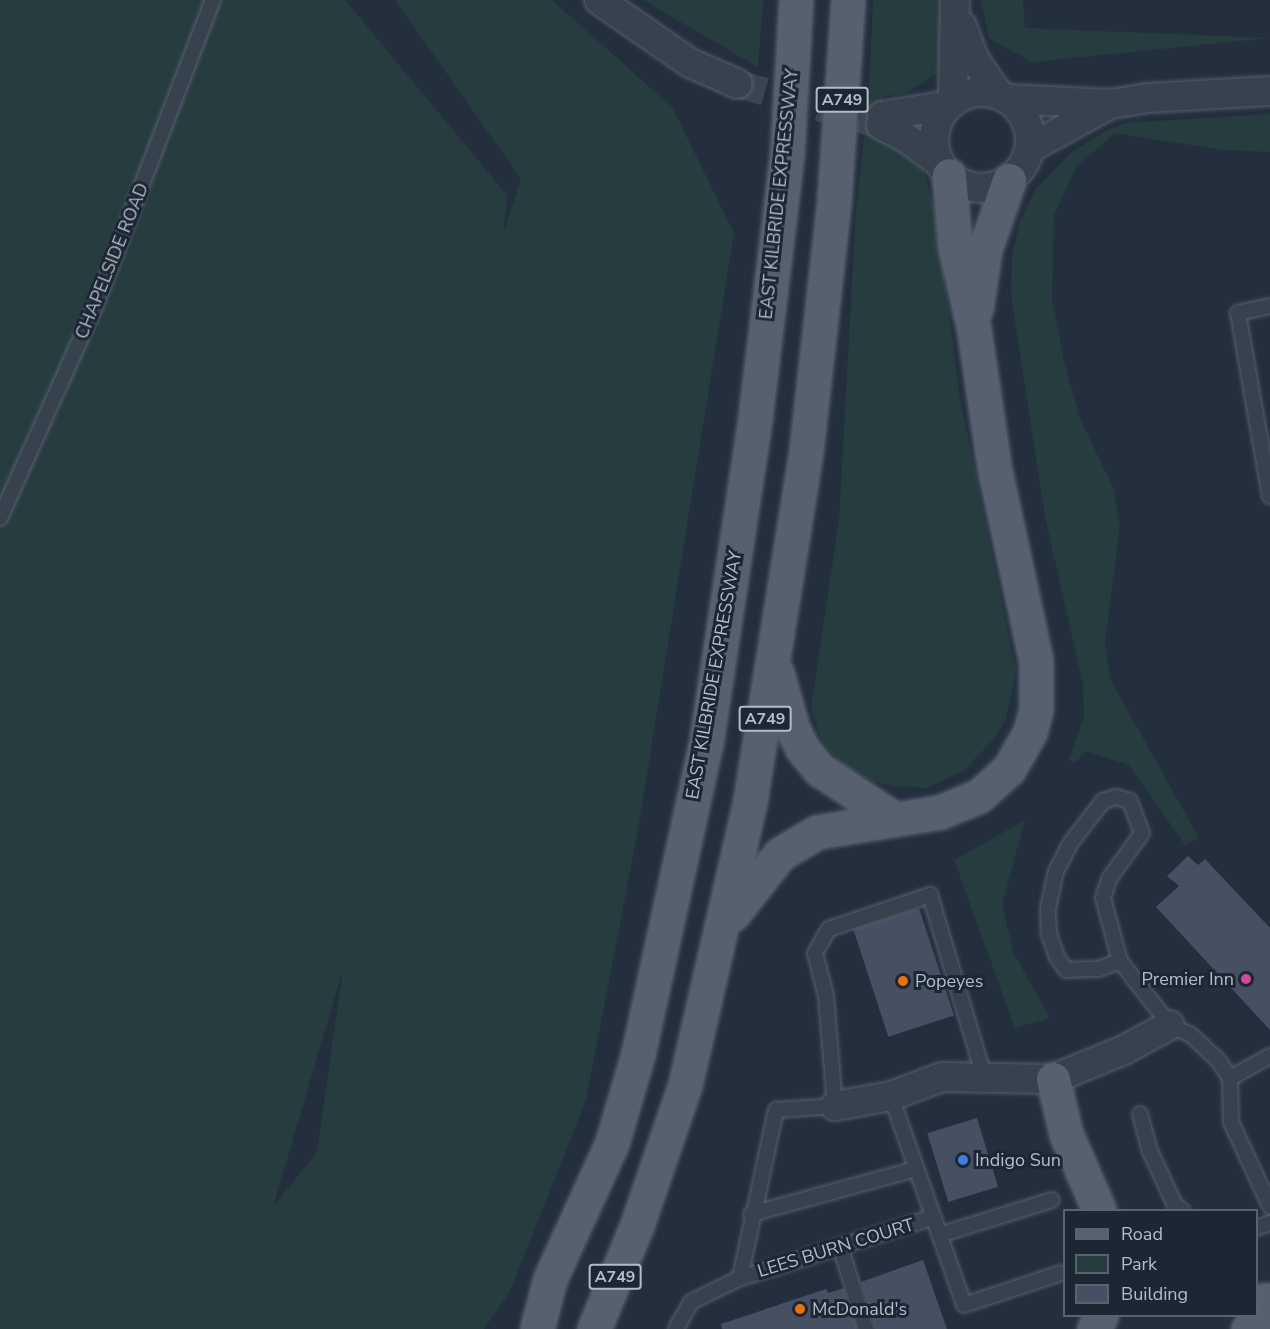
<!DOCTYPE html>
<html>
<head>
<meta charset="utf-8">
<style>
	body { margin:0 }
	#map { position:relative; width:1270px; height:1329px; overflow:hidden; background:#242f3e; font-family:"Nunito Sans",sans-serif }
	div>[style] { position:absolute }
	.green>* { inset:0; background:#263c3f }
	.building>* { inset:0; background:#455162; transform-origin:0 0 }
	.minor-tunnel>* { height:28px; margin-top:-14px; transform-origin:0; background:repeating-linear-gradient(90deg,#3a4453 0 28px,transparent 0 42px) }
	.roads { filter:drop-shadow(0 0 2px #565f6c) drop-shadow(0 0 2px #565f6c) }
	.service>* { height:14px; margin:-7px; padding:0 7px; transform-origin:7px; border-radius:7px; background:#38414e }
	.minor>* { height:28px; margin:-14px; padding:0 14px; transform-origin:14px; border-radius:14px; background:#38414e }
	.minor>.ring { margin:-14px; padding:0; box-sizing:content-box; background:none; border:28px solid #38414e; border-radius:50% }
	.primary>* { height:33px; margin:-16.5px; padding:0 16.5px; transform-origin:16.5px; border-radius:16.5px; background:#56606e }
	.dots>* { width:16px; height:16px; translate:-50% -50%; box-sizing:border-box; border:3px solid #1d2633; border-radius:50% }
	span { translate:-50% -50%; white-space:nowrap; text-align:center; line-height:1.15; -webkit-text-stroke:6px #1d2633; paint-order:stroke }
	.shield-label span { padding:2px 4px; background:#1d2633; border:2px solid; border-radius:4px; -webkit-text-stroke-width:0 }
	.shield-label { font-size:16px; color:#b4bcc9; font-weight:700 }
	.street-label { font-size:18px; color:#b4bcc9 }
	.poi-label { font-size:18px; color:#b4bcc9 }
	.right { translate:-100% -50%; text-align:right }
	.left { translate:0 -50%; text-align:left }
	.legend { position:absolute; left:1063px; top:1209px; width:195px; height:108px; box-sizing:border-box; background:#1d2633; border:2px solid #59626f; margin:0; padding:8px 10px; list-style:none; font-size:18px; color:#b4bcc9 }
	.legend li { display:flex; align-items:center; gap:12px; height:30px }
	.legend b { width:30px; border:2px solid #59626f }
</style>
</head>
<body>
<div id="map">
	<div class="green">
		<div style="clip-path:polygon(evenodd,0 0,345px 0,507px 195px,503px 235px,521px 179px,395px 0,552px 0,672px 107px,734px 233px,638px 830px,586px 1100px,509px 1293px,484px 1329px,0 1329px,0 0,342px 976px,317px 1152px,273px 1207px,341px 976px,342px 976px)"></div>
		<div style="clip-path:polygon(643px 0,763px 0,758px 67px)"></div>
		<div style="clip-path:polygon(873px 0,942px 0,943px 56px,936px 74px,905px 94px,883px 96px,879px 137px,923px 169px,937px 219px,960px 398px,1016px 671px,1006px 719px,995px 738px,963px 771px,926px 788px,891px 786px,849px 774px,821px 739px,811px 708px,839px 520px,856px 210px,869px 93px)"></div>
		<div style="clip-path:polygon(981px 0,1023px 0,1025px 28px,1270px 38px,1032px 62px,989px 38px)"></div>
		<div style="clip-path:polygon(1270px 114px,1270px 152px,1222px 150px,1115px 133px,1076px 167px,1054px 215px,1052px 298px,1064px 361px,1080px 419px,1113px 487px,1120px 525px,1105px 641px,1110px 679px,1199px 838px,1185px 845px,1129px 765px,1086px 751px,1075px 763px,1069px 760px,1084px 716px,1083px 685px,1045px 516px,1011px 295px,1012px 255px,1020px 221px,1036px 189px,1072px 152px,1102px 133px,1124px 123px)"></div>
		<div style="clip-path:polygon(1025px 820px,1002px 905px,1014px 954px,1050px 1018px,1015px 1028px,954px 860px)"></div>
	</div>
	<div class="building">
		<div style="clip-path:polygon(1188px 856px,1198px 865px,1205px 859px,1270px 928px,1270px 1030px,1156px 907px,1179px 886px,1167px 876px)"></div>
		<div style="left:919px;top:908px;width:113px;height:69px;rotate:72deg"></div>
		<div style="left:977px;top:1118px;width:72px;height:52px;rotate:73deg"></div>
		<div style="clip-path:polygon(923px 1260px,947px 1329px,875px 1329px,861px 1282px)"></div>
		<div style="clip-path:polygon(844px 1288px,857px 1329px,722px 1329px,721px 1324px,826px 1289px,828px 1293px)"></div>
	</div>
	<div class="minor-tunnel">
		<div style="left:738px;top:84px;width:149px;rotate:16deg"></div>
	</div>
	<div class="roads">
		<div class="service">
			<div style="left:1270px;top:306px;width:33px;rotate:168deg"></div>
			<div style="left:1238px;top:313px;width:186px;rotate:80.1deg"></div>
			<div style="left:0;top:518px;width:231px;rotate:-65.8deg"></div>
			<div style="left:95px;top:307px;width:329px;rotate:-69deg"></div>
			<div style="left:1120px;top:961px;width:65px;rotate:-105.1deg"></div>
			<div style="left:1103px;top:898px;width:20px;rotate:-72deg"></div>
			<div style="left:1109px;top:879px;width:57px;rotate:-54.3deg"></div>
			<div style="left:1142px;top:833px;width:34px;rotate:-111deg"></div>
			<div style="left:1130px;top:801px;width:15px;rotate:-164deg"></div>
			<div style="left:1116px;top:797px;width:14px;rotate:163deg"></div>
			<div style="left:1103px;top:801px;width:54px;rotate:127.5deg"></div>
			<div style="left:1070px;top:844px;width:30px;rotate:117deg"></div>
			<div style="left:1056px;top:871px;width:39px;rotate:102deg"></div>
			<div style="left:1048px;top:909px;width:25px;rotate:88deg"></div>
			<div style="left:1049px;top:934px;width:24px;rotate:71deg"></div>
			<div style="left:1057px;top:957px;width:16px;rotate:55deg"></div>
			<div style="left:1066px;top:970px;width:33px;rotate:-2deg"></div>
			<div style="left:1099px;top:969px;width:22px;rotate:-21deg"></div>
			<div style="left:1120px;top:961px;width:81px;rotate:52deg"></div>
			<div style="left:1170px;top:1025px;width:23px;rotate:25deg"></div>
			<div style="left:1191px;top:1035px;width:37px;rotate:43deg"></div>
			<div style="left:1218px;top:1060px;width:22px;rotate:56deg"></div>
			<div style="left:1230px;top:1078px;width:44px;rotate:88.7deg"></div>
			<div style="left:1231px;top:1122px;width:93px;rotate:65.1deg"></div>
			<div style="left:1230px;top:1078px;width:46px;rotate:-28.8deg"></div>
			<div style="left:891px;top:1096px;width:221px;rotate:70.7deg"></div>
			<div style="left:964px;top:1305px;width:102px;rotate:-18.3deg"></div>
			<div style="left:1140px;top:1114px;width:38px;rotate:75deg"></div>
			<div style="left:1150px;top:1151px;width:60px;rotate:65.2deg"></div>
			<div style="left:1175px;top:1205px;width:9px;rotate:36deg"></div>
			<div style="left:751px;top:1214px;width:170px;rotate:-15.3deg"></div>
			<div style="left:934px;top:1217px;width:203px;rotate:162.5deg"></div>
			<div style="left:740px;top:1278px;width:172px;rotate:-77.9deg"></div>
			<div style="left:776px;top:1110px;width:59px;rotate:-3.9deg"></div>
			<div style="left:835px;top:1106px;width:110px;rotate:-94.7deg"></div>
			<div style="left:826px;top:996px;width:44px;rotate:-104.3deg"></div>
			<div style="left:815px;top:953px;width:28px;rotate:-60deg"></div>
			<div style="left:829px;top:929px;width:107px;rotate:-18.6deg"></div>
			<div style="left:930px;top:895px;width:189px;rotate:73.4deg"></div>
			<div style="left:1256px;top:1228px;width:15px;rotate:-20deg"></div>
			<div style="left:939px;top:1235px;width:118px;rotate:-17.2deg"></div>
			<div style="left:840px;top:1246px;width:87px;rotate:72.6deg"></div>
			<div style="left:676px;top:1329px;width:31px;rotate:-61deg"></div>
			<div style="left:691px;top:1302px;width:55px;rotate:-26.1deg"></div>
		</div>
		<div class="minor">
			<div style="left:599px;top:0;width:111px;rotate:34.7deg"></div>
			<div style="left:690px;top:63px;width:52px;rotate:23.6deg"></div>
			<div style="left:962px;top:26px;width:35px;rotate:70deg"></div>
			<div style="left:974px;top:59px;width:42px;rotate:55.6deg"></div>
			<div class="ring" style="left:934px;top:92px;width:68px;height:68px"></div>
			<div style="left:1008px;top:99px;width:102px;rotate:2.8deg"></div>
			<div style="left:1110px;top:104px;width:37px;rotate:-9deg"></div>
			<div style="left:1147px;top:98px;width:123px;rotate:-3.3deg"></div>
			<div style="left:953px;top:102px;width:102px;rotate:-88.9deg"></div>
			<div style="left:882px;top:116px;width:68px;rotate:-9.3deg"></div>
			<div style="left:881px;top:125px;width:27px;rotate:27deg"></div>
			<div style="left:905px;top:137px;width:42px;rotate:36.3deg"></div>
			<div style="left:1030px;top:148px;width:91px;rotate:-28.8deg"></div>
			<div style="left:835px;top:1106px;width:57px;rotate:-10.1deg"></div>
			<div style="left:891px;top:1096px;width:54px;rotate:-20.4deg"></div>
			<div style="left:942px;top:1077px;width:111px;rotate:1deg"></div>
			<div style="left:1053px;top:1079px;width:77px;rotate:-22.2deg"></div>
			<div style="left:1124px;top:1050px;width:52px;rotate:-28.5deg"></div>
		</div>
		<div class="primary">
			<div style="left:976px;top:309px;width:61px;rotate:-81.5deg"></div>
			<div style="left:985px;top:249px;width:73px;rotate:-70.8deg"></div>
			<div style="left:777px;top:673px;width:56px;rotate:74.5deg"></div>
			<div style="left:792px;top:727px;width:23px;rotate:65deg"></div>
			<div style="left:802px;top:748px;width:28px;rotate:51deg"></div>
			<div style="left:820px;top:770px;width:87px;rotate:33.3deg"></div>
			<div style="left:733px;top:914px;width:76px;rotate:-51.9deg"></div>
			<div style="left:780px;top:854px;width:43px;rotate:-30.7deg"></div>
			<div style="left:817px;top:832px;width:125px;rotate:-9.2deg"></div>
			<div style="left:940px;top:812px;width:42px;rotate:-22.3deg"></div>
			<div style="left:979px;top:796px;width:40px;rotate:-42deg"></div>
			<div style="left:1009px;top:769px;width:43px;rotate:-60.4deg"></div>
			<div style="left:1030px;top:732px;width:24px;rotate:-75deg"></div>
			<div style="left:1036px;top:709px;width:48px;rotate:-90deg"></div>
			<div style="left:1036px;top:661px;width:193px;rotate:-102.2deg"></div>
			<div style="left:995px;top:472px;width:144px;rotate:-98.4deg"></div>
			<div style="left:974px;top:330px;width:85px;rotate:-102.9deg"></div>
			<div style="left:955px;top:247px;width:72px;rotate:-94.8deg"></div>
			<div style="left:1053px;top:1079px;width:57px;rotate:76.7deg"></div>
			<div style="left:1066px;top:1134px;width:83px;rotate:66.5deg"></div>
			<div style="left:1256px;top:1301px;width:14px;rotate:-4deg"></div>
			<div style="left:537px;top:1329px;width:52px;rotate:-75.4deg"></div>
			<div style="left:550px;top:1279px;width:149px;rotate:-65.5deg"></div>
			<div style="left:612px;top:1143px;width:93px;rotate:-73.7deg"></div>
			<div style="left:638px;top:1054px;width:318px;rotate:-77.7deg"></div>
			<div style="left:706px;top:743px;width:329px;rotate:-81.4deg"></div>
			<div style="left:755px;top:418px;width:266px;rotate:-83.1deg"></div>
			<div style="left:787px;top:154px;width:154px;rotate:-86.7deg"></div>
			<div style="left:594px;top:1329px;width:113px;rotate:-67.5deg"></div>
			<div style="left:637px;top:1225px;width:148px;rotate:-71.1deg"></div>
			<div style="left:685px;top:1085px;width:291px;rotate:-77.1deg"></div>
			<div style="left:750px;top:801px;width:354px;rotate:-80.9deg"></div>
			<div style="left:806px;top:451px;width:253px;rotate:-83.6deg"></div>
			<div style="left:834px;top:200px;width:200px;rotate:-86deg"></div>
			<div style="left:1094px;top:1329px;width:15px;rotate:-62deg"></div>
			<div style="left:1248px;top:1329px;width:23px;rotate:-18deg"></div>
		</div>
	</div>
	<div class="dots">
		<div style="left:1246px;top:979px;background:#d1479c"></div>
		<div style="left:903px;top:981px;background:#e8710a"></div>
		<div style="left:963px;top:1160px;background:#3f7fe0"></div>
		<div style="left:800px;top:1309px;background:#e8710a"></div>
	</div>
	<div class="shield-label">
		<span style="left:842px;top:100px">A749</span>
		<span style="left:765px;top:719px">A749</span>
		<span style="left:615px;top:1277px">A749</span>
	</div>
	<div class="street-label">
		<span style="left:779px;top:194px;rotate:-84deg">EAST KILBRIDE EXPRESSWAY</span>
		<span style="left:112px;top:261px;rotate:-68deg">CHAPELSIDE ROAD</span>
		<span style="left:714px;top:675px;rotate:-80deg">EAST KILBRIDE EXPRESSWAY</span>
		<span style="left:836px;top:1248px;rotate:-17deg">LEES BURN COURT</span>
	</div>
	<div class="poi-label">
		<span class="right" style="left:1234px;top:979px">Premier Inn</span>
		<span class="left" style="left:915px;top:981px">Popeyes</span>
		<span class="left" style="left:975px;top:1160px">Indigo Sun</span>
		<span class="left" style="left:812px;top:1309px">McDonald's</span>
	</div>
	<ul class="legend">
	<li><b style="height:8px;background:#56606e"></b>Road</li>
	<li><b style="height:16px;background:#263c3f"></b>Park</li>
	<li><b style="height:16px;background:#455162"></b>Building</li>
	</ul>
</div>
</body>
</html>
